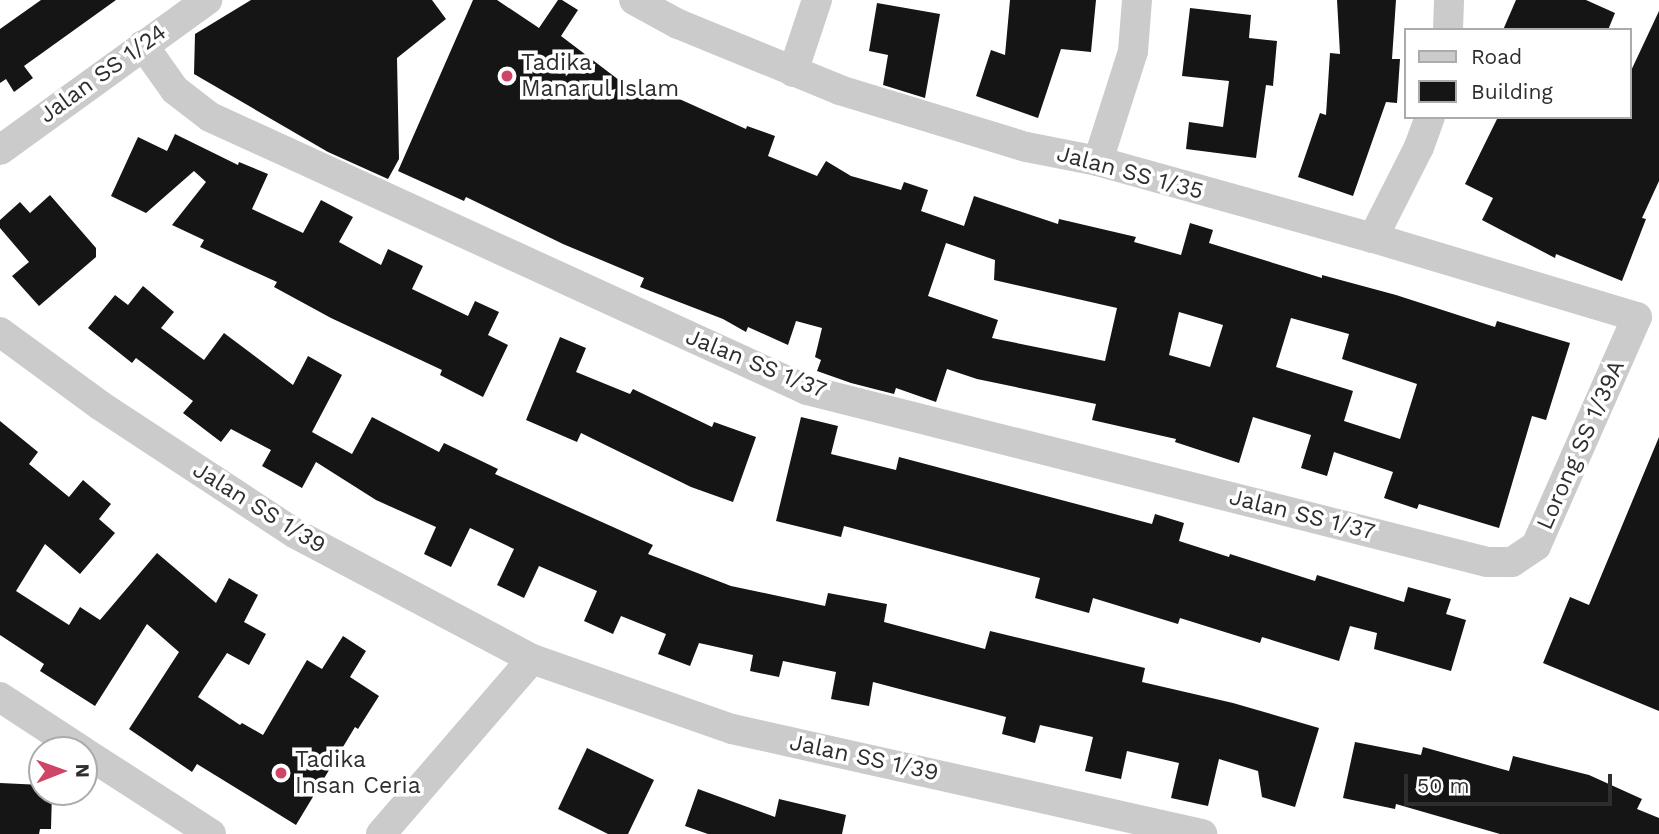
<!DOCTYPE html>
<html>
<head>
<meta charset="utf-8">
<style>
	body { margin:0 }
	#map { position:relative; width:1659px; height:834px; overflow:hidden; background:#fff; font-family:"Work Sans",sans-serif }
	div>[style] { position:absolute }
	.building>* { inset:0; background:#151515 }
	.street>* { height:30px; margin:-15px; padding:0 15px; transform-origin:15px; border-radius:15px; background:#cbcbcb }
	.dots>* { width:19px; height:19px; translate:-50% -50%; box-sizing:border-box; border:4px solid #fff; border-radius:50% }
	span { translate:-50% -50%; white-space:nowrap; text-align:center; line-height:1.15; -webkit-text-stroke:7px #fff; paint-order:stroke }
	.poi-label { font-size:23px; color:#2e2e2e }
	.left { translate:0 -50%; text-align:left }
	.street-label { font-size:23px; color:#2e2e2e }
	.legend { position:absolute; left:1404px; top:28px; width:228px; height:91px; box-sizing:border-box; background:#fff; border:2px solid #ababab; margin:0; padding:9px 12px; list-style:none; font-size:21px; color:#2e2e2e }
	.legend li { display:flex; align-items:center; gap:14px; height:35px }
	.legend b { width:35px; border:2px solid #ababab }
	.north { position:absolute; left:28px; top:736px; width:70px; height:70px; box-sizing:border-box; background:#fff; border:2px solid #ababab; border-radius:50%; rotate:89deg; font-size:19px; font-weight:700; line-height:28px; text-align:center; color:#2e2e2e }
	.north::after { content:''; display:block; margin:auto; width:24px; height:32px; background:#d04567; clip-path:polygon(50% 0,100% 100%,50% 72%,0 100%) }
	.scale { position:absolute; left:1404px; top:774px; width:208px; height:32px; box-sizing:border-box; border:4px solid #2e2e2e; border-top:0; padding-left:9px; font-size:21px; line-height:24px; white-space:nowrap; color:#2e2e2e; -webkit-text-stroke:5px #fff; paint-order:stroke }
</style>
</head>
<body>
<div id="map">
	<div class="building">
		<div style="clip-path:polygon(41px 0,116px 0,24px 66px,33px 78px,14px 92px,6px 79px,0 83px,0 29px)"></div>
		<div style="clip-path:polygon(251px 0,432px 0,446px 19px,397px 58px,399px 159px,388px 179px,328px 152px,194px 74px,195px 34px)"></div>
		<div style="clip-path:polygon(evenodd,473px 0,497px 0,539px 28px,558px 0,562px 0,578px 10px,561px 36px,640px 96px,646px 84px,746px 129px,747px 126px,775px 136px,768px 156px,817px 176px,826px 161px,851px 176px,901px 190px,904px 182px,928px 190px,921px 211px,964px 226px,974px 196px,1058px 224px,1059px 219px,1136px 237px,1134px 242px,1181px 255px,1190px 223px,1213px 230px,1209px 243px,1322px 278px,1322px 275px,1396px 295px,1495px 327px,1497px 321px,1570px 343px,1546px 420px,1532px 416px,1499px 528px,1419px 504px,1417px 509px,1384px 498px,1393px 472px,1334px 452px,1327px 476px,1301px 468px,1311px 435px,1253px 417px,1239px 463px,1175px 442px,1176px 439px,1092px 420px,1096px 404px,977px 379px,947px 369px,936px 402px,896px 388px,894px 394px,851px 383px,817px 371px,821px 360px,815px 357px,822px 328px,796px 321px,788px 345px,748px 327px,746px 332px,723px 319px,640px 287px,644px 278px,563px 244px,466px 197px,464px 201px,398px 171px,473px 0,946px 243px,995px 260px,994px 280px,1117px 308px,1105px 361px,992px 338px,998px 320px,928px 296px,946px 243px,473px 0,1179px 312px,1223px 325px,1210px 367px,1169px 355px,1179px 312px,473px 0,1291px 318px,1349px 334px,1342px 359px,1417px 384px,1400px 439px,1344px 421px,1353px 391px,1276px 367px,1291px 318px)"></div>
		<div style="clip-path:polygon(1010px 0,1096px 0,1091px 52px,1061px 49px,1038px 118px,976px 96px,991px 50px,1005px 55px)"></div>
		<div style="clip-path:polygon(1337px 0,1396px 0,1392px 59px,1400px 59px,1397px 103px,1386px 102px,1353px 196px,1298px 177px,1320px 113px,1326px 115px,1330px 53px,1340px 54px)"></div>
		<div style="clip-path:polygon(1516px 0,1586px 0,1615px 13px,1608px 30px,1503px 30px)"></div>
		<div style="clip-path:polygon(877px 3px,940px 14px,925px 98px,883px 85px,888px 55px,869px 51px)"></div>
		<div style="clip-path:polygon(1190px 8px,1251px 15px,1249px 38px,1277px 41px,1273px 86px,1266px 85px,1256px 158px,1186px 149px,1189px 122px,1223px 127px,1229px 81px,1182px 76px)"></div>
		<div style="clip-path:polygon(1659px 11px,1659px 181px,1642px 218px,1646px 219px,1622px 281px,1556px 254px,1555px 258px,1482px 220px,1493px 198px,1465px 184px,1498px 117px,1629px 117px,1629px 75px)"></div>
		<div style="clip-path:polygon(175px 134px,238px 165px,239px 162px,268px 174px,252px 209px,303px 233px,321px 200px,353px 217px,339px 242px,381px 265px,388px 249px,423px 266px,412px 289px,468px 316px,475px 301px,499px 312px,488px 335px,508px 345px,483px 397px,440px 375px,442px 370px,331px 318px,274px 287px,277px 282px,200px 247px,204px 240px,172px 225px,206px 182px,194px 171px,146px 213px,111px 196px,138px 137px,167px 151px)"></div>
		<div style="clip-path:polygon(50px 195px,96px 248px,96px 257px,39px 306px,12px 276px,29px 262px,0 228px,0 220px,20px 202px,30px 213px)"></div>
		<div style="clip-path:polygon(143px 286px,174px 312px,161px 328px,204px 360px,224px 333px,293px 385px,308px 356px,342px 375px,312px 432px,352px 454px,372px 417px,439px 452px,444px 443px,498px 469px,495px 474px,653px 545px,648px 554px,731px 586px,825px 606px,828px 593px,887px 604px,884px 622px,985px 649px,990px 631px,1145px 668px,1142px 682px,1233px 703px,1319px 728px,1295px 807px,1262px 797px,1258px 771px,1219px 759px,1208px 806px,1171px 798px,1179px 763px,1127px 751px,1121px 779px,1085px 771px,1093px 737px,1040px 725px,1035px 743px,1002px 734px,1006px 717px,873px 682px,869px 706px,831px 699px,836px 672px,783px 661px,779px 677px,750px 671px,753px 655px,699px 643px,690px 666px,658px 654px,666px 634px,621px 616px,613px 634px,584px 621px,597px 591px,539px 566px,524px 598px,497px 585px,514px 549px,470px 528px,451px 567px,424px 554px,436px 527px,376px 500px,316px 462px,302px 488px,262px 466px,271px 450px,231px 429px,221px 442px,183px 413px,193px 401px,136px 358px,132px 363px,88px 328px,115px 295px,128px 305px)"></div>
		<div style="clip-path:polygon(560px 337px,586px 348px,576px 372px,630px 394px,633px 389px,712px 427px,714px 422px,756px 437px,733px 502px,691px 487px,581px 433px,577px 442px,526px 420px)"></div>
		<div style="clip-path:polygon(801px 417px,838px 426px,831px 454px,896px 470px,899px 457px,1152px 524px,1155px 514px,1184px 523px,1179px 541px,1229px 557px,1230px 554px,1315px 581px,1317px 575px,1404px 602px,1408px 587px,1451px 599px,1446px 614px,1466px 620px,1451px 671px,1374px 649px,1377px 633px,1350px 626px,1339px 661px,1262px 637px,1260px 643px,1180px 618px,1178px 624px,1093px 598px,1089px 613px,1035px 598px,1040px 578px,844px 526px,841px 537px,776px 521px)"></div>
		<div style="clip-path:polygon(0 421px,38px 452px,29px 464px,69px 497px,83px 480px,111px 504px,99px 519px,115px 533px,80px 574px,45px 544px,16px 591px,69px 625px,80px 607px,100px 620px,157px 553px,216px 603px,229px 578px,258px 595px,244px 622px,266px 634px,249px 665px,227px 653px,198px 697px,240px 725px,242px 723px,263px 735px,307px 660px,322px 669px,343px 636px,366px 651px,350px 677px,379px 696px,358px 729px,355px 727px,296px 825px,197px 764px,192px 772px,129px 729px,179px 652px,147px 624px,95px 706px,40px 671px,44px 664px,0 635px)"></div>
		<div style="clip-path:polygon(1659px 437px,1659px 711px,1543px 663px,1570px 597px,1589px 605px)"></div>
		<div style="clip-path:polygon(1355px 742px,1421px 755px,1423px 747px,1509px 771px,1513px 756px,1589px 775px,1642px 799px,1637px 809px,1659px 818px,1659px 834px,1500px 834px,1396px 804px,1395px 809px,1343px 798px)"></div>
		<div style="clip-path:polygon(587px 748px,654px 780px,628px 834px,608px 834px,558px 809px)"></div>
		<div style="clip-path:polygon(0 783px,42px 785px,42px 792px,52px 792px,51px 829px,40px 829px,39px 834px,0 834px)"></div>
		<div style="clip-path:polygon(698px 789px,775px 817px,779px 799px,846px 815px,842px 834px,708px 834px,685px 826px)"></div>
	</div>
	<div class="street">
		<div style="left:1448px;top:30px;width:30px;rotate:-88deg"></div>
		<div style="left:143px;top:45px;width:55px;rotate:54.6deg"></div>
		<div style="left:175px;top:90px;width:44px;rotate:37.6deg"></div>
		<div style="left:210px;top:117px;width:656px;rotate:24.57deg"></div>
		<div style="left:807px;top:390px;width:701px;rotate:14.19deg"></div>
		<div style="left:1487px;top:562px;width:25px"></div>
		<div style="left:1512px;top:562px;width:29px;rotate:-34deg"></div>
		<div style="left:1536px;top:546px;width:250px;rotate:-66.2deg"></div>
		<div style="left:1637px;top:317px;width:276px;rotate:-163.3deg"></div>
		<div style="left:1373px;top:238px;width:286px;rotate:-164.4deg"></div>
		<div style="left:1098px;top:161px;width:73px;rotate:-169deg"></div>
		<div style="left:1026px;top:147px;width:195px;rotate:-163deg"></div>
		<div style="left:840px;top:90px;width:175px;rotate:-157.8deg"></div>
		<div style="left:678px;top:24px;width:50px;rotate:-151.4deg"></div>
		<div style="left:793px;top:72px;width:76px;rotate:-71.6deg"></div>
		<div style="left:0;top:150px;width:256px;rotate:-35.9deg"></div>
		<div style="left:1098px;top:161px;width:115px;rotate:-72.3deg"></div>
		<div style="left:1133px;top:51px;width:51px;rotate:-85.5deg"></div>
		<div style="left:1373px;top:238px;width:102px;rotate:-63.2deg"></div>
		<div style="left:1419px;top:147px;width:32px;rotate:-70deg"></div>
		<div style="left:0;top:332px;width:125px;rotate:36.2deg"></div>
		<div style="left:101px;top:406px;width:233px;rotate:33.3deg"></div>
		<div style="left:296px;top:534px;width:267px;rotate:27.9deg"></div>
		<div style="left:532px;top:659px;width:212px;rotate:19.3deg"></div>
		<div style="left:732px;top:729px;width:482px;rotate:12.6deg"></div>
		<div style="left:0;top:697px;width:97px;rotate:33.2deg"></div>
		<div style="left:84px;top:752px;width:151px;rotate:32.8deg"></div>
		<div style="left:381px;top:834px;width:231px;rotate:-49.2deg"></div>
	</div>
	<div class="dots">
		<div style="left:507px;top:76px;background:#d04567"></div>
		<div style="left:281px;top:773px;background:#d04567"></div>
	</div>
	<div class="poi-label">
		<span class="left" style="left:521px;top:76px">Tadika<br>Manarul Islam</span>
		<span class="left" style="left:295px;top:773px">Tadika<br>Insan Ceria</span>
	</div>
	<div class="street-label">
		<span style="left:103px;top:74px;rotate:-36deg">Jalan SS 1/24</span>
		<span style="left:1130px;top:173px;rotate:15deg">Jalan SS 1/35</span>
		<span style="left:756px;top:364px;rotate:22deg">Jalan SS 1/37</span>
		<span style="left:1581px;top:445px;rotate:-66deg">Lorong SS 1/39A</span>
		<span style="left:259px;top:508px;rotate:32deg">Jalan SS 1/39</span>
		<span style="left:1302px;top:515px;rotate:14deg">Jalan SS 1/37</span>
		<span style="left:864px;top:758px;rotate:12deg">Jalan SS 1/39</span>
	</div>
	<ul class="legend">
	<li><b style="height:9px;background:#cbcbcb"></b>Road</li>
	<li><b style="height:19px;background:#151515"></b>Building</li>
	</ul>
	<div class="north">N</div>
	<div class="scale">50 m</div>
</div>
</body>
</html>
